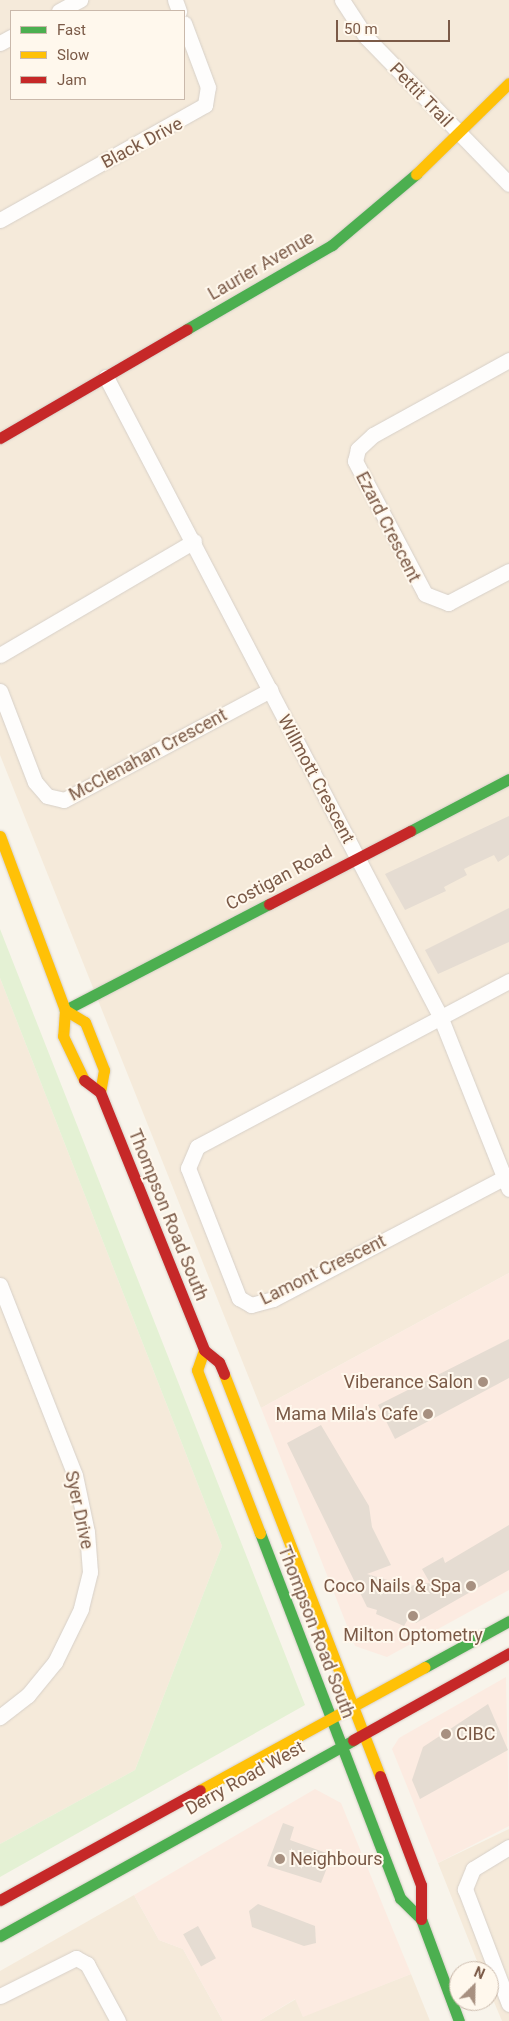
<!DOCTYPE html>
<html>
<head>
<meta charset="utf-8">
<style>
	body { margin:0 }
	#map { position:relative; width:509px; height:2021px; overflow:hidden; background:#f8f4eb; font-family:Roboto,sans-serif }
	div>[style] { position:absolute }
	.residential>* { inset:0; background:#f5eada }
	.commercial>* { inset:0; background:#fcebe1 }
	.green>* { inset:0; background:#e4f1d4 }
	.building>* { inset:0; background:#e5dcd2; transform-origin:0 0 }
	.roads { filter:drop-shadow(0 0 1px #d7d0c8) drop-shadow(0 0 1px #d7d0c8) }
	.street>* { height:15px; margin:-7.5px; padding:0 7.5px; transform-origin:7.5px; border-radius:7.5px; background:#fefdfc }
	.fast>* { height:11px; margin:-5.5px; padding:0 5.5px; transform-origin:5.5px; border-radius:5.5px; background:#4caf50 }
	.slow>* { height:11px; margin:-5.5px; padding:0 5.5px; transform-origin:5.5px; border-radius:5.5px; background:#ffc107 }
	.jam>* { height:11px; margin:-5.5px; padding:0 5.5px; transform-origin:5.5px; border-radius:5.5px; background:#c62828 }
	.dots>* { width:14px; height:14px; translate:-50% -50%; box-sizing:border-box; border:2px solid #fff8ed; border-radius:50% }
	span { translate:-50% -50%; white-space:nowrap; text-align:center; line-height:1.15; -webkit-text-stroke:4px #fff8ed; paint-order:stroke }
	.street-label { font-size:18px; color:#7b5a47 }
	.poi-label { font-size:18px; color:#7b5a47 }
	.right { translate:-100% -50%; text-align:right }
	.left { translate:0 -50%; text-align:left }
	.legend { position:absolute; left:10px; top:10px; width:175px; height:90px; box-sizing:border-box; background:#fff8ed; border:1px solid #cab9ab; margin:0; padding:6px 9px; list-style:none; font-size:15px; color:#7b5a47 }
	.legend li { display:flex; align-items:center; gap:10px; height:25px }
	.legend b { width:25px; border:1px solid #cab9ab }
	.north { position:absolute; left:449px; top:1961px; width:50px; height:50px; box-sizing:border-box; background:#fff8ed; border:1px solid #cab9ab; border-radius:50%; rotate:23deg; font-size:14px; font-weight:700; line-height:20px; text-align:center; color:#7b5a47 }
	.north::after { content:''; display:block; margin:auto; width:18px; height:22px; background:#a79080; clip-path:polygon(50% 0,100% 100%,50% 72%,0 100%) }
	.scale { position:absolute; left:336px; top:20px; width:114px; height:22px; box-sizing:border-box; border:2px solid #7b5a47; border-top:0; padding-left:6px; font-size:15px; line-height:18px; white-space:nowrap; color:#7b5a47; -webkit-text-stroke:4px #fff8ed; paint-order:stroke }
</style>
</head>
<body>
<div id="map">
	<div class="residential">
		<div style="clip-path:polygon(evenodd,0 0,509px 0,509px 1273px,261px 1408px,0 755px,0 0,11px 11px,184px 11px,184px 99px,11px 99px,11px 11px)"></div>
		<div style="clip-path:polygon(0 978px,222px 1546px,135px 1770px,0 1844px)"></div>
		<div style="clip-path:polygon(509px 1829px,509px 2021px,502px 2021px,489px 1990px,489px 1971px,481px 1971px,438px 1863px)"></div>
		<div style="clip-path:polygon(134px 1895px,159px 1940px,183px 1949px,223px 2021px,0 2021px,0 1971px)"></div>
		<div style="clip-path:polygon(411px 1974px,430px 2021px,259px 2021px,296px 1999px,303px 2016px)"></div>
	</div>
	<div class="commercial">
		<div style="clip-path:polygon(509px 1273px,509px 1590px,387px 1657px,355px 1646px,261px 1408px)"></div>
		<div style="clip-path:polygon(506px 1677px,509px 1826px,438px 1863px,392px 1749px,399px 1738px)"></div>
		<div style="clip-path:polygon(315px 1789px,341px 1803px,411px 1974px,303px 2017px,295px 1999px,259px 2021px,223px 2021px,183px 1949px,159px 1940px,134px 1895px)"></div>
	</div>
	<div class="green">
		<div style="clip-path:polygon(0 929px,305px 1705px,0 1877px,0 1844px,135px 1770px,222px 1546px,0 978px)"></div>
	</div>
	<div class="building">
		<div style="clip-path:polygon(509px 816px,509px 855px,498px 862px,494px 855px,464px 869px,467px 875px,444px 887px,446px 891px,405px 910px,385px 874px)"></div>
		<div style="clip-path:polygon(509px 908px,509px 942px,438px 974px,425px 950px)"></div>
		<div style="clip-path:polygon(509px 1339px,509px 1378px,395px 1439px,378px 1405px)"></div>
		<div style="clip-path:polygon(321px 1425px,369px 1506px,372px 1527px,391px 1565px,367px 1574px,408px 1586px,430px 1583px,422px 1569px,443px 1557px,445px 1563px,509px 1525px,509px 1570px,416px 1623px,408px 1619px,404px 1626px,376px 1614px,377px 1610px,367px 1607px,287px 1443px)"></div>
		<div style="clip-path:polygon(488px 1704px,508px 1750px,420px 1799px,412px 1780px,423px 1747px)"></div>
		<div style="clip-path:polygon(283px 1823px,294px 1827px,290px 1840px,332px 1855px,321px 1883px,267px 1866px)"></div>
		<div style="clip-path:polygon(258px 1904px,315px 1926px,316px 1943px,304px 1946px,252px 1927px,249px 1911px)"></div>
		<div style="left:198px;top:1926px;width:37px;height:17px;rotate:61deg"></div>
	</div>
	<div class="roads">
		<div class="street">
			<div style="left:175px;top:0;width:12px;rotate:70deg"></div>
			<div style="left:342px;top:0;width:44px;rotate:57deg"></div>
			<div style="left:366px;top:37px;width:205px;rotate:45.8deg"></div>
			<div style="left:59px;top:11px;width:24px;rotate:-28deg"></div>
			<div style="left:0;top:43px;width:13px;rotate:-29deg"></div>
			<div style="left:0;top:220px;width:235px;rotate:-29.3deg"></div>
			<div style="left:205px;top:105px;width:18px;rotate:-81deg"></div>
			<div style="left:208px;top:87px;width:68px;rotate:-110.6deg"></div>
			<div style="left:509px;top:360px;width:155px;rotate:151.1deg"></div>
			<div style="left:373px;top:435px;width:21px;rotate:137deg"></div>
			<div style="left:358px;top:449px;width:12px;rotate:104deg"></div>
			<div style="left:355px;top:461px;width:150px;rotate:62.2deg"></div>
			<div style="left:425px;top:594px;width:25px;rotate:21deg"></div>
			<div style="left:448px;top:603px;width:69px;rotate:-27.7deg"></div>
			<div style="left:106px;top:377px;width:721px;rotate:62.4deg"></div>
			<div style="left:440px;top:1016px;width:186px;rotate:68.3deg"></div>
			<div style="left:0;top:655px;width:225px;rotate:-30.4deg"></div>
			<div style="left:0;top:691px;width:97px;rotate:69deg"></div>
			<div style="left:35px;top:782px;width:18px;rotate:49deg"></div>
			<div style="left:47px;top:796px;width:17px;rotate:13deg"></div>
			<div style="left:64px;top:800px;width:234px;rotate:-28.1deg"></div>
			<div style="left:509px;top:981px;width:353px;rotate:152deg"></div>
			<div style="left:197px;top:1147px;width:23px;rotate:113deg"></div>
			<div style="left:188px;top:1168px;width:140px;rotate:68.6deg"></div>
			<div style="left:239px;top:1298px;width:14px;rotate:30deg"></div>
			<div style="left:251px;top:1305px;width:23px;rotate:-15deg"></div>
			<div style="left:273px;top:1299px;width:267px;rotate:-27.7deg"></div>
			<div style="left:0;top:1285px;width:204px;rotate:68.5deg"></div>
			<div style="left:75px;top:1475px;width:58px;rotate:78.1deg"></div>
			<div style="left:87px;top:1532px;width:40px;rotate:85.7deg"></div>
			<div style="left:90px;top:1572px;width:38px;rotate:104deg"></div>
			<div style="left:81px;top:1609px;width:59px;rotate:116.1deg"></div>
			<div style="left:55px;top:1662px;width:43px;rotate:129.3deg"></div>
			<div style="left:28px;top:1695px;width:36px;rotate:142deg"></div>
			<div style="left:509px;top:1847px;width:42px;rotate:148.6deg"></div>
			<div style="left:473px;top:1869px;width:22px;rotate:112deg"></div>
			<div style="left:465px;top:1889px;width:123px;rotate:69.1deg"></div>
			<div style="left:0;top:1996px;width:85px;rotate:-26.6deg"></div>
			<div style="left:76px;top:1958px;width:13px;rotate:29deg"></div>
			<div style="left:87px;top:1964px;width:65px;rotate:61.5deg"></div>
		</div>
		<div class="fast">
			<div style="left:187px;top:329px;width:168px;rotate:-30.1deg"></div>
			<div style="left:332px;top:245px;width:110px;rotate:-40.2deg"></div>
			<div style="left:410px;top:831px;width:112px;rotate:-27.7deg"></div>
			<div style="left:65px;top:1010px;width:230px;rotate:-27.5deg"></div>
			<div style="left:260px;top:1533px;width:391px;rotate:69deg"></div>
			<div style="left:400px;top:1898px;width:30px;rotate:45deg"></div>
			<div style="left:421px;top:1919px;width:109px;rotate:69.6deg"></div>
			<div style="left:425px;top:1667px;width:96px;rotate:-28.7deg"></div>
			<div style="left:0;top:1936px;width:404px;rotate:-29deg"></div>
		</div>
		<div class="slow">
			<div style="left:416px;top:174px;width:130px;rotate:-44.4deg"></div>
			<div style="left:0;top:836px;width:186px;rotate:69.5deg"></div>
			<div style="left:65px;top:1010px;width:26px;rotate:94deg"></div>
			<div style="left:63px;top:1036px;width:49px;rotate:64.5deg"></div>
			<div style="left:65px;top:1010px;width:23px;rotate:31deg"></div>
			<div style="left:85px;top:1022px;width:52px;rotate:68.4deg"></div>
			<div style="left:104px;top:1070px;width:22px;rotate:100deg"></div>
			<div style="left:204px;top:1350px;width:21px;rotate:109deg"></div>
			<div style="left:197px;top:1370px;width:175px;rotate:68.9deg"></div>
			<div style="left:224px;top:1374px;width:431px;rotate:68.8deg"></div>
			<div style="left:200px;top:1790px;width:256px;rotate:-28.7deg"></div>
		</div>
		<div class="jam">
			<div style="left:0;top:438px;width:216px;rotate:-30.2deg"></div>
			<div style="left:269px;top:904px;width:159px;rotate:-27.4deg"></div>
			<div style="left:84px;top:1080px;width:20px;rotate:37deg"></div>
			<div style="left:100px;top:1092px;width:278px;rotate:68deg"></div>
			<div style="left:204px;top:1350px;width:19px;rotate:39deg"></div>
			<div style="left:219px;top:1362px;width:13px;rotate:67deg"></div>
			<div style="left:353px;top:1740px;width:179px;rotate:-29.1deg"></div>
			<div style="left:380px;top:1776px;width:116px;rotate:69.4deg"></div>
			<div style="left:421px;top:1885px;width:34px;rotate:90deg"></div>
			<div style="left:0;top:1900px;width:228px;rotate:-28.8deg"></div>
		</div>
	</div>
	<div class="dots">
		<div style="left:483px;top:1382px;background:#a79080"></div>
		<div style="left:428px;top:1414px;background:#a79080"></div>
		<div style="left:471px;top:1586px;background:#a79080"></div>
		<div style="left:413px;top:1616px;background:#a79080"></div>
		<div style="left:446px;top:1734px;background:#a79080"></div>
		<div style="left:280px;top:1859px;background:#a79080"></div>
	</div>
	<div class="street-label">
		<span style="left:421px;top:95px;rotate:46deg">Pettit Trail</span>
		<span style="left:142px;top:143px;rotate:-28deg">Black Drive</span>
		<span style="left:261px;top:266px;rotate:-30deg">Laurier Avenue</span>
		<span style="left:388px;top:527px;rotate:63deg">Ezard Crescent</span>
		<span style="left:148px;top:755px;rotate:-28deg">McClenahan Crescent</span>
		<span style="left:316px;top:779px;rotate:62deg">Willmott Crescent</span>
		<span style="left:279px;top:878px;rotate:-28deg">Costigan Road</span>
		<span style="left:168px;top:1215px;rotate:68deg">Thompson Road South</span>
		<span style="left:323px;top:1270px;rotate:-26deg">Lamont Crescent</span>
		<span style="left:79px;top:1510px;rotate:78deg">Syer Drive</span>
		<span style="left:316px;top:1632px;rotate:69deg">Thompson Road South</span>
		<span style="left:245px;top:1778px;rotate:-29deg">Derry Road West</span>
	</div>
	<div class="poi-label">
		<span class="right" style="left:473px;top:1382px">Viberance Salon</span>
		<span class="right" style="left:418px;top:1414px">Mama Mila's Cafe</span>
		<span class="right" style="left:461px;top:1586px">Coco Nails &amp; Spa</span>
		<span style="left:413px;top:1635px">Milton Optometry</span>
		<span class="left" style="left:456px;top:1734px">CIBC</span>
		<span class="left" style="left:290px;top:1859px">Neighbours</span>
	</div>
	<ul class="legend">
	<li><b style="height:6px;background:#4caf50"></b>Fast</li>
	<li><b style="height:6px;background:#ffc107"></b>Slow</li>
	<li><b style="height:6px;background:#c62828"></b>Jam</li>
	</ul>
	<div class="north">N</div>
	<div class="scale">50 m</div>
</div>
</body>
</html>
